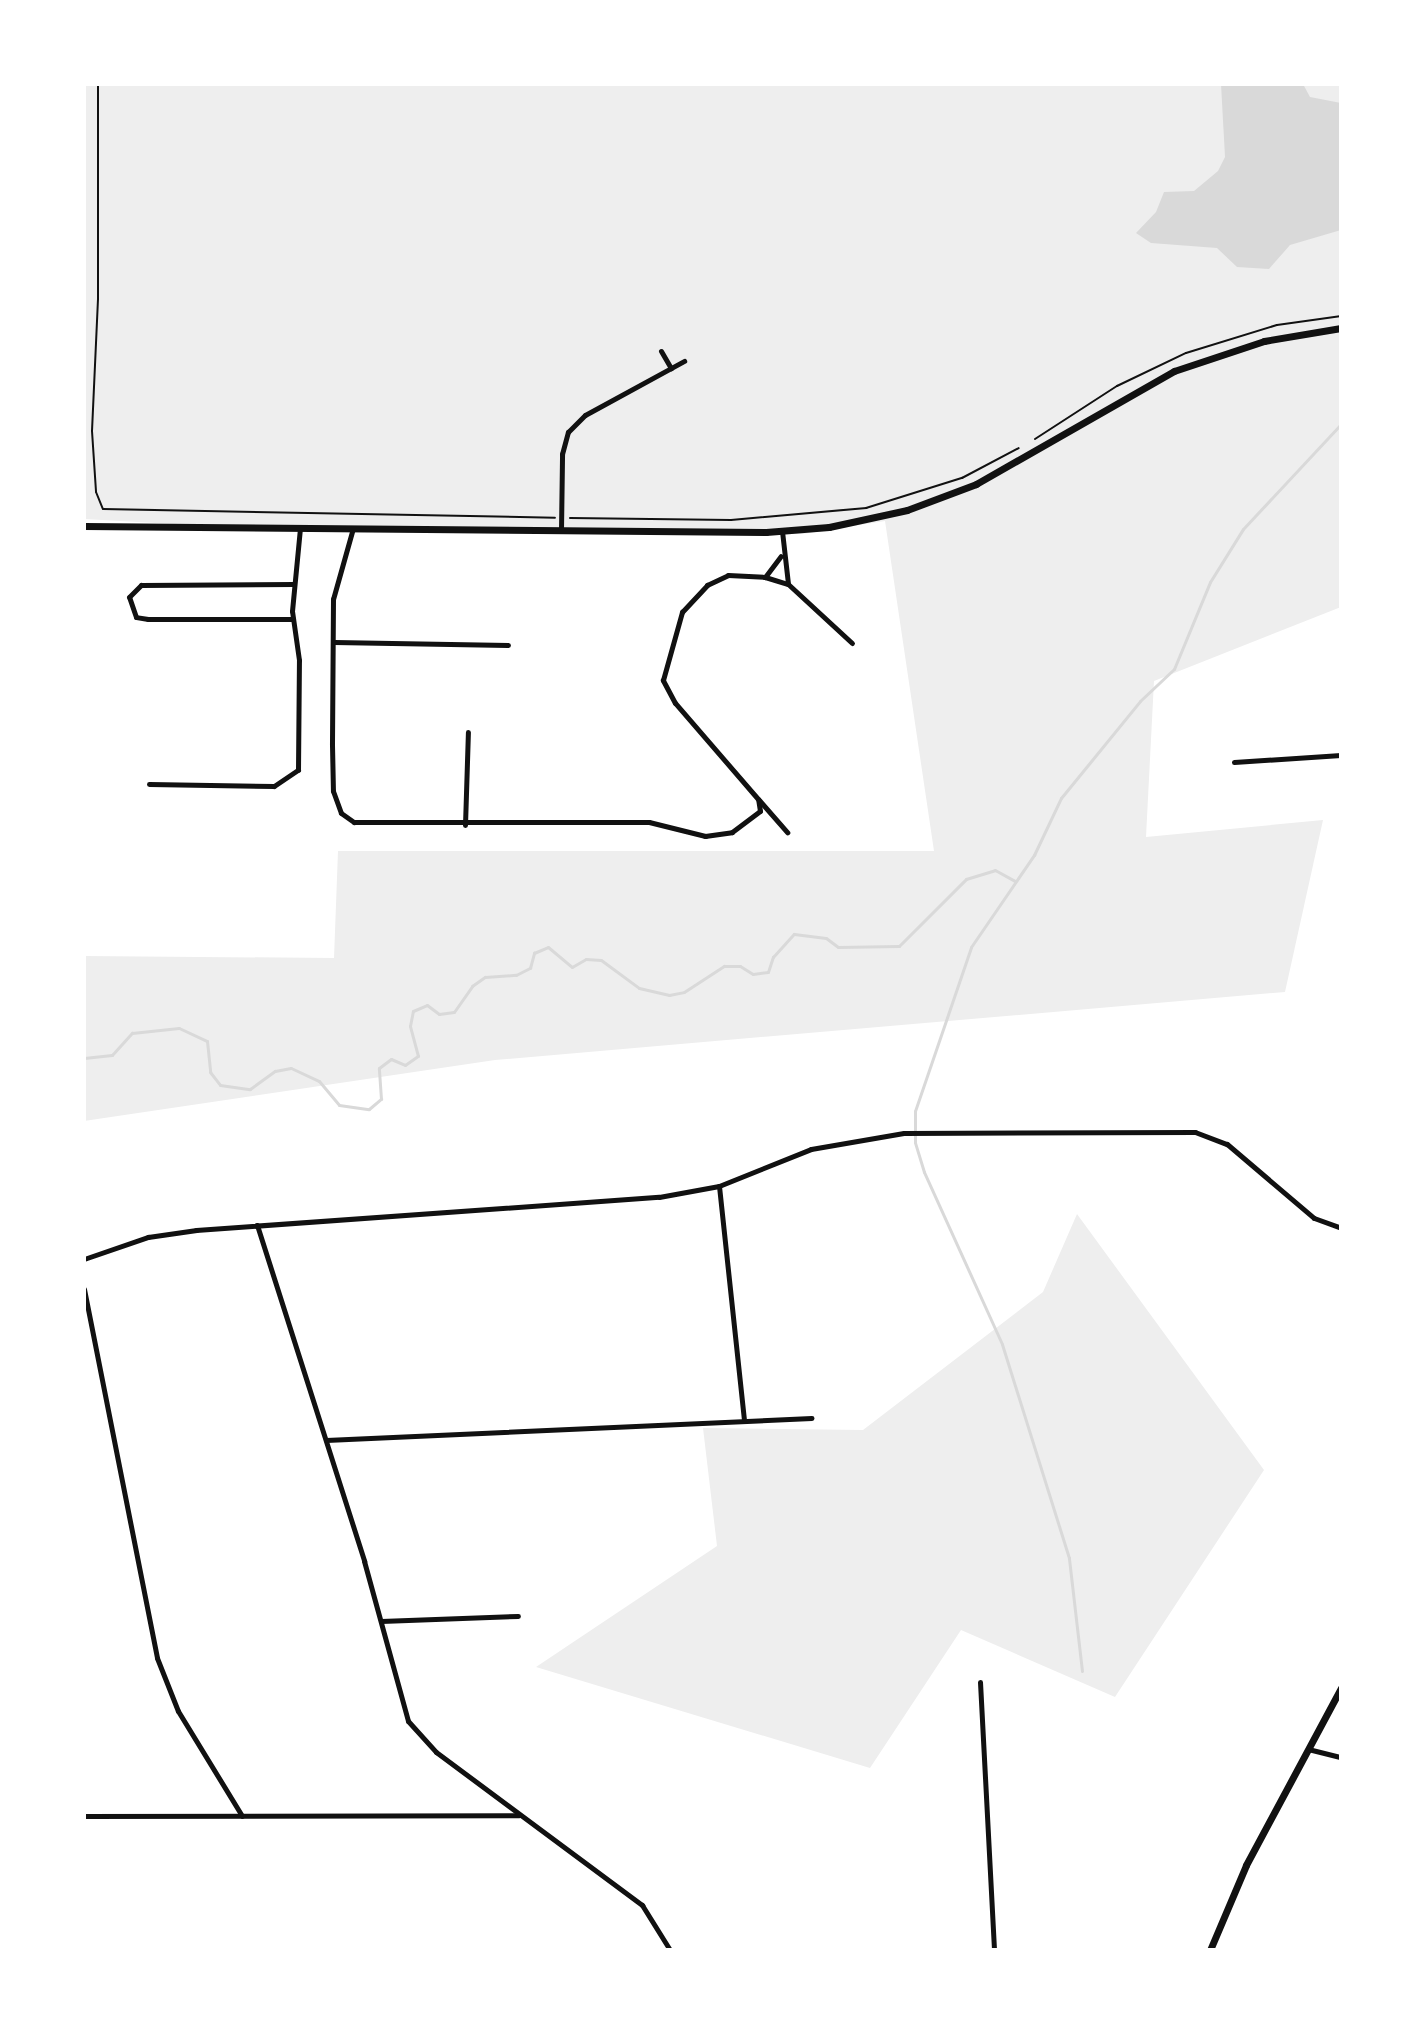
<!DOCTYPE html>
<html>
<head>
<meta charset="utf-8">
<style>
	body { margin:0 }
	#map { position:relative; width:1425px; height:2034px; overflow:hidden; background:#fff; font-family:Helvetica,sans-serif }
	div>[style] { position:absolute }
	.green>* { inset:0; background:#eee }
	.water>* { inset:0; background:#d9d9d9 }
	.stream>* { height:3px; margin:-1.5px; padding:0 1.5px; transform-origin:1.5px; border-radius:1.5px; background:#d9d9d9 }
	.path>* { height:2px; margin:-1px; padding:0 1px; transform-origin:1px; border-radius:1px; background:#111 }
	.minor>* { height:5px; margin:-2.5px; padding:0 2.5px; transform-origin:2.5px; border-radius:2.5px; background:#111 }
	.secondary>* { height:7px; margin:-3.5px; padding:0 3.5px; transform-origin:3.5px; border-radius:3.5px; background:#111 }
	span { translate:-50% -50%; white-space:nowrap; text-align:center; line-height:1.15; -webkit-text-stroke:6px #fff; paint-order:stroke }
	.frame { position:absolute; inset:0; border:86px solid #fff; pointer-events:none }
</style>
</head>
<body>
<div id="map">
	<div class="green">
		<div style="clip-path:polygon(86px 84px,1341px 84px,1341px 607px,1154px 681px,1146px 837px,1323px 820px,1285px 992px,495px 1060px,84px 1121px,84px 956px,334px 958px,338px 851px,934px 851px,885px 521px,803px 534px,319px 532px,84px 519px)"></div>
		<div style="clip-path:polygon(1077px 1214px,1264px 1470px,1115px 1697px,961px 1630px,870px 1768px,536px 1667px,717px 1546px,703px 1428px,863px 1430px,1043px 1292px)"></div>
	</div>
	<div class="water">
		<div style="clip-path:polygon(1221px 84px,1303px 84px,1310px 97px,1341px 103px,1341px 230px,1290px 245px,1269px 269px,1237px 267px,1217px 248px,1151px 243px,1136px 233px,1156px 212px,1164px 192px,1194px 191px,1218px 171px,1225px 157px)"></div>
	</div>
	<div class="stream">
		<div style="left:84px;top:1058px;width:28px;rotate:-6deg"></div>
		<div style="left:112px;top:1055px;width:30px;rotate:-48deg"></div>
		<div style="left:132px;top:1033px;width:47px;rotate:-6.1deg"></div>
		<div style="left:179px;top:1028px;width:31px;rotate:25deg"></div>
		<div style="left:207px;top:1041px;width:31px;rotate:84deg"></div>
		<div style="left:210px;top:1072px;width:16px;rotate:52deg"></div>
		<div style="left:220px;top:1085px;width:30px;rotate:8deg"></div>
		<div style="left:250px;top:1089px;width:31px;rotate:-36deg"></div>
		<div style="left:275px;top:1071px;width:16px;rotate:-11deg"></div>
		<div style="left:291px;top:1068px;width:31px;rotate:25deg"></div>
		<div style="left:319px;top:1081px;width:31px;rotate:50deg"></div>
		<div style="left:339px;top:1105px;width:30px;rotate:8deg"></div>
		<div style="left:369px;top:1109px;width:16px;rotate:-40deg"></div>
		<div style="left:381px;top:1099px;width:31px;rotate:-94deg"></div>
		<div style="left:379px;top:1068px;width:15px;rotate:-37deg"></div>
		<div style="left:391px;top:1059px;width:15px;rotate:23deg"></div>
		<div style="left:405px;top:1065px;width:16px;rotate:-35deg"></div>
		<div style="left:418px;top:1056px;width:31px;rotate:-105deg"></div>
		<div style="left:410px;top:1026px;width:15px;rotate:-79deg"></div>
		<div style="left:413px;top:1011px;width:15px;rotate:-23deg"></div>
		<div style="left:427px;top:1005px;width:15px;rotate:37deg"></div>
		<div style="left:439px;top:1014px;width:15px;rotate:-8deg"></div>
		<div style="left:454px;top:1012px;width:32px;rotate:-55deg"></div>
		<div style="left:472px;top:986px;width:16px;rotate:-35deg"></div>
		<div style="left:485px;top:977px;width:31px;rotate:-4deg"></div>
		<div style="left:516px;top:975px;width:16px;rotate:-27deg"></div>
		<div style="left:530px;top:968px;width:16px;rotate:-75deg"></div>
		<div style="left:534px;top:953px;width:15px;rotate:-23deg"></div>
		<div style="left:548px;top:947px;width:31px;rotate:40deg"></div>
		<div style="left:572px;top:967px;width:16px;rotate:-30deg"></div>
		<div style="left:586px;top:959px;width:15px;rotate:4deg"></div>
		<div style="left:601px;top:960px;width:47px;rotate:36.4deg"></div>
		<div style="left:639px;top:988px;width:31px;rotate:13deg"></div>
		<div style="left:669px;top:995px;width:15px;rotate:-11deg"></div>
		<div style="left:684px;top:992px;width:48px;rotate:-33deg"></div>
		<div style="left:724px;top:966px;width:16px"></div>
		<div style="left:740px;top:966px;width:15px;rotate:32deg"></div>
		<div style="left:753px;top:974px;width:15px;rotate:-8deg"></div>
		<div style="left:768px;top:972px;width:16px;rotate:-72deg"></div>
		<div style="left:773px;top:957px;width:31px;rotate:-48deg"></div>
		<div style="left:794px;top:934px;width:32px;rotate:7deg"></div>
		<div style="left:826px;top:938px;width:15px;rotate:37deg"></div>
		<div style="left:838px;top:947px;width:61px;rotate:-0.9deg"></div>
		<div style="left:899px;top:946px;width:95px;rotate:-45deg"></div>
		<div style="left:966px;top:879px;width:30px;rotate:-17deg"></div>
		<div style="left:995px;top:870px;width:23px;rotate:29deg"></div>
		<div style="left:1082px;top:1671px;width:114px;rotate:-96.6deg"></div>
		<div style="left:1069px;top:1558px;width:224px;rotate:-107.4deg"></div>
		<div style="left:1002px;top:1344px;width:189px;rotate:-114.4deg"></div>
		<div style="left:924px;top:1172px;width:31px;rotate:-107deg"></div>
		<div style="left:915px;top:1142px;width:31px;rotate:-90deg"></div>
		<div style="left:915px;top:1111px;width:173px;rotate:-71.1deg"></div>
		<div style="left:971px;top:947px;width:112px;rotate:-55.6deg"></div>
		<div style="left:1034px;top:855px;width:63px;rotate:-64.7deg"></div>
		<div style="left:1061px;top:798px;width:125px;rotate:-50.8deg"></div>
		<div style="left:1140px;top:701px;width:47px;rotate:-43.3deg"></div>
		<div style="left:1174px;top:669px;width:94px;rotate:-67.5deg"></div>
		<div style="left:1210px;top:582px;width:62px;rotate:-58.1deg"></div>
		<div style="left:1243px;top:529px;width:144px;rotate:-47deg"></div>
	</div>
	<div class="path">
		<div style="left:98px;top:84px;width:215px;rotate:90deg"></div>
		<div style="left:98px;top:299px;width:132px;rotate:92.6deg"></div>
		<div style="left:92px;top:431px;width:61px;rotate:86.2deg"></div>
		<div style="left:96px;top:492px;width:18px;rotate:68deg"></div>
		<div style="left:103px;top:509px;width:452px;rotate:1.1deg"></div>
		<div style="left:1035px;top:439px;width:98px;rotate:-32.9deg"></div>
		<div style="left:1117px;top:386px;width:76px;rotate:-25.6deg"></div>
		<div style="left:1186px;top:353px;width:95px;rotate:-17.1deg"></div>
		<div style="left:1277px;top:325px;width:65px;rotate:-8deg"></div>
		<div style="left:570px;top:518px;width:161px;rotate:0.7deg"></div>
		<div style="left:731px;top:520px;width:136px;rotate:-5.1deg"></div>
		<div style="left:866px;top:508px;width:101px;rotate:-17.4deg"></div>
		<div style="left:962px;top:478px;width:64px;rotate:-27.8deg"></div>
	</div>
	<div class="minor">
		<div style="left:661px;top:351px;width:20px;rotate:60deg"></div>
		<div style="left:353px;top:528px;width:74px;rotate:105.7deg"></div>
		<div style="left:333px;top:599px;width:146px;rotate:90.4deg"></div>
		<div style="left:332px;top:745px;width:46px;rotate:88.8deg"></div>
		<div style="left:333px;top:791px;width:23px;rotate:70deg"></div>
		<div style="left:341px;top:813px;width:16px;rotate:35deg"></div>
		<div style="left:354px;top:822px;width:295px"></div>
		<div style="left:649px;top:822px;width:58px;rotate:14deg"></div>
		<div style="left:705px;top:836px;width:27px;rotate:-8deg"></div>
		<div style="left:732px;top:832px;width:35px;rotate:-37deg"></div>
		<div style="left:760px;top:811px;width:12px;rotate:-99deg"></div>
		<div style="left:758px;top:799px;width:127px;rotate:-130.8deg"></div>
		<div style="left:675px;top:703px;width:26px;rotate:-118deg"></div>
		<div style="left:663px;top:680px;width:71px;rotate:-74.4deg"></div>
		<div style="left:682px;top:612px;width:37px;rotate:-47deg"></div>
		<div style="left:707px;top:585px;width:23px;rotate:-25deg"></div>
		<div style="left:728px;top:575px;width:37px;rotate:3deg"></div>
		<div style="left:765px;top:577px;width:24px;rotate:17deg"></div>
		<div style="left:788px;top:584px;width:87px;rotate:42.7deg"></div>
		<div style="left:561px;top:530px;width:76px;rotate:-89.2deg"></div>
		<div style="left:562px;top:454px;width:23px;rotate:-75deg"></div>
		<div style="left:568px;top:432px;width:24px;rotate:-45deg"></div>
		<div style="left:585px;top:415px;width:113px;rotate:-28.6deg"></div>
		<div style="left:782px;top:531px;width:53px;rotate:83.5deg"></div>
		<div style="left:765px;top:577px;width:26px;rotate:-53deg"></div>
		<div style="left:293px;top:619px;width:145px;rotate:180deg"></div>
		<div style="left:148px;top:619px;width:12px;rotate:-171deg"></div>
		<div style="left:136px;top:617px;width:21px;rotate:-109deg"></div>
		<div style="left:129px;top:597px;width:17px;rotate:-45deg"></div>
		<div style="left:141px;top:585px;width:153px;rotate:-0.4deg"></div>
		<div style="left:334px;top:642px;width:174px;rotate:1deg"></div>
		<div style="left:1234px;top:762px;width:107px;rotate:-3.7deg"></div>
		<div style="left:149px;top:784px;width:125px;rotate:0.9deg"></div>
		<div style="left:274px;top:786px;width:29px;rotate:-34deg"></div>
		<div style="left:298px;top:770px;width:110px;rotate:-89.5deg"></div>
		<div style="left:299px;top:660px;width:49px;rotate:-98.1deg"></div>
		<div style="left:292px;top:611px;width:83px;rotate:-84.5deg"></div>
		<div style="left:759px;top:800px;width:43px;rotate:48.8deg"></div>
		<div style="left:465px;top:825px;width:93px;rotate:-88.2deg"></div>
		<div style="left:719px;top:1186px;width:234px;rotate:83.9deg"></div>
		<div style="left:257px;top:1225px;width:353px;rotate:72.3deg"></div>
		<div style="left:364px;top:1561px;width:166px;rotate:74.6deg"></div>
		<div style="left:408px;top:1721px;width:42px;rotate:47.9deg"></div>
		<div style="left:436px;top:1752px;width:257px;rotate:36.6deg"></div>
		<div style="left:642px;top:1905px;width:53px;rotate:58.1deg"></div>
		<div style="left:84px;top:1259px;width:68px;rotate:-19deg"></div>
		<div style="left:148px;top:1237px;width:49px;rotate:-8.3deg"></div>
		<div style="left:196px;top:1230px;width:464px;rotate:-4.1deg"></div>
		<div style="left:659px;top:1197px;width:61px;rotate:-10.4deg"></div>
		<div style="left:719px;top:1186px;width:99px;rotate:-21.9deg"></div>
		<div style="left:811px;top:1149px;width:94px;rotate:-9.8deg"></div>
		<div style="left:904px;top:1133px;width:291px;rotate:-0.2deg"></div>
		<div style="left:1195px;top:1132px;width:34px;rotate:21deg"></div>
		<div style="left:1227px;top:1144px;width:114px;rotate:40.4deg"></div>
		<div style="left:1314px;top:1218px;width:29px;rotate:20deg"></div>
		<div style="left:84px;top:1289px;width:376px;rotate:78.8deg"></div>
		<div style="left:157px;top:1658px;width:57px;rotate:68.4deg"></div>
		<div style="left:178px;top:1711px;width:123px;rotate:58.6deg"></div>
		<div style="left:326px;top:1440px;width:486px;rotate:-2.6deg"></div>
		<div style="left:381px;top:1621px;width:137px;rotate:-2.1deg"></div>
		<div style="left:980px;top:1682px;width:268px;rotate:87deg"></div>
		<div style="left:1308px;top:1749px;width:34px;rotate:14deg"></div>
		<div style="left:84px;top:1816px;width:435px;rotate:-0.1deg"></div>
	</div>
	<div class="secondary">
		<div style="left:84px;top:526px;width:682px;rotate:0.5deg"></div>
		<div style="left:766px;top:532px;width:63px;rotate:-4.5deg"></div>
		<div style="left:829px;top:527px;width:80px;rotate:-12.3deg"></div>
		<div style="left:907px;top:510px;width:74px;rotate:-20.6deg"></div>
		<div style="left:976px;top:484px;width:228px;rotate:-29.7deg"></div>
		<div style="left:1174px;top:371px;width:95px;rotate:-18.4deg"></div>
		<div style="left:1264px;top:341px;width:78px;rotate:-9.6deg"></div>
		<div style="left:1210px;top:1950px;width:92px;rotate:-67deg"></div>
		<div style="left:1246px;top:1865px;width:201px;rotate:-61.8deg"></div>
	</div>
	<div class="frame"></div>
</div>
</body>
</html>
